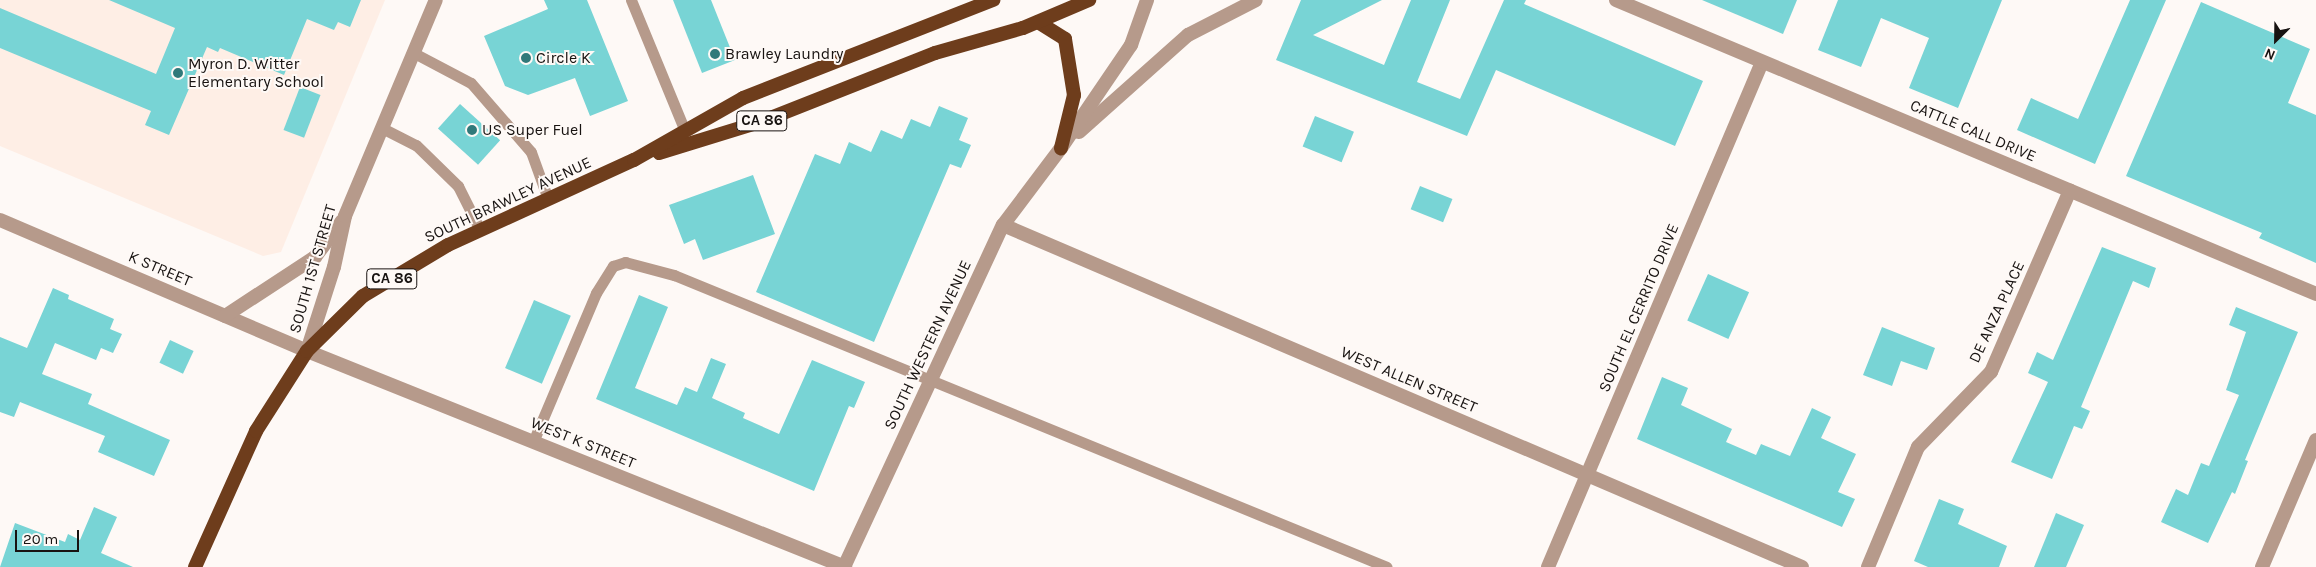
<!DOCTYPE html>
<html>
<head>
<meta charset="utf-8">
<style>
	body { margin:0 }
	#map { position:relative; width:2316px; height:567px; overflow:hidden; background:#fef9f6; font-family:Karla,sans-serif }
	div>[style] { position:absolute }
	.built>* { inset:0; background:#feeee5 }
	.building>* { inset:0; background:#78d4d5; transform-origin:0 0 }
	.service>* { height:11px; margin:-5.5px; padding:0 5.5px; transform-origin:5.5px; border-radius:5.5px; background:#b69a8b }
	.minor>* { height:14px; margin:-7px; padding:0 7px; transform-origin:7px; border-radius:7px; background:#b69a8b }
	.tertiary>* { height:14px; margin:-7px; padding:0 7px; transform-origin:7px; border-radius:7px; background:#b69a8b }
	.trunk>* { height:14px; margin:-7px; padding:0 7px; transform-origin:7px; border-radius:7px; background:#6e3d1c }
	.dots>* { width:14px; height:14px; translate:-50% -50%; box-sizing:border-box; border:2px solid #fef9f6; border-radius:50% }
	span { translate:-50% -50%; white-space:nowrap; text-align:center; line-height:1.15; -webkit-text-stroke:4px #fef9f6; paint-order:stroke }
	.shield-label span { padding:1px 4px; background:#fef9f6; border:1px solid; border-radius:4px; -webkit-text-stroke-width:0 }
	.shield-label { font-size:15px; color:#181311; font-weight:700 }
	.poi-label { font-size:16px; color:#181311 }
	.left { translate:0 -50%; text-align:left }
	.street-label { font-size:16px; color:#181311 }
	.north { position:absolute; left:2251px; top:15px; width:50px; height:50px; -webkit-text-stroke:4px #fef9f6; paint-order:stroke; rotate:203deg; font-size:14px; font-weight:700; line-height:20px; text-align:center; color:#181311 }
	.north::after { content:''; display:block; margin:auto; width:18px; height:22px; background:#181311; clip-path:polygon(50% 0,100% 100%,50% 72%,0 100%) }
	.scale { position:absolute; left:15px; top:530px; width:64px; height:22px; box-sizing:border-box; border:2px solid #181311; border-top:0; padding-left:6px; font-size:15px; line-height:18px; white-space:nowrap; color:#181311; -webkit-text-stroke:4px #fef9f6; paint-order:stroke }
</style>
</head>
<body>
<div id="map">
	<div class="built">
		<div style="clip-path:polygon(0 0,385px 0,281px 252px,263px 256px,0 146px)"></div>
	</div>
	<div class="building">
		<div style="clip-path:polygon(109px 0,361px 0,350px 27px,338px 22px,334px 30px,307px 19px,284px 75px,220px 48px,218px 52px,207px 47px,169px 135px,145px 125px,151px 111px,0 48px,0 8px,156px 74px,175px 28px)"></div>
		<div style="clip-path:polygon(544px 0,587px 0,628px 101px,590px 116px,575px 78px,528px 95px,505px 86px,484px 36px,548px 9px)"></div>
		<div style="clip-path:polygon(673px 0,711px 0,735px 60px,702px 73px)"></div>
		<div style="clip-path:polygon(1301px 0,1382px 0,1313px 35px,1384px 65px,1411px 0,1450px 0,1417px 82px,1460px 99px,1504px 0,1526px 0,1524px 4px,1703px 81px,1675px 146px,1496px 70px,1467px 136px,1276px 60px)"></div>
		<div style="clip-path:polygon(1702px 0,1797px 0,1783px 34px)"></div>
		<div style="clip-path:polygon(1838px 0,2002px 0,1958px 108px,1909px 88px,1929px 38px,1881px 18px,1861px 67px,1818px 50px)"></div>
		<div style="clip-path:polygon(2130px 0,2166px 0,2095px 164px,2017px 130px,2031px 98px,2078px 119px)"></div>
		<div style="clip-path:polygon(2201px 2px,2310px 49px,2288px 103px,2316px 115px,2316px 263px,2259px 238px,2262px 233px,2126px 176px)"></div>
		<div style="left:300px;top:87px;width:22px;height:46px;rotate:21deg"></div>
		<div style="left:460px;top:104px;width:54px;height:33px;rotate:42deg"></div>
		<div style="clip-path:polygon(939px 106px,968px 118px,959px 140px,971px 145px,961px 168px,950px 164px,874px 342px,756px 292px,815px 154px,840px 164px,849px 142px,871px 152px,881px 130px,902px 139px,911px 119px,930px 127px)"></div>
		<div style="left:1315px;top:116px;width:42px;height:33px;rotate:22deg"></div>
		<div style="clip-path:polygon(753px 175px,775px 234px,703px 260px,695px 239px,684px 244px,669px 205px)"></div>
		<div style="left:1420px;top:186px;width:35px;height:25px;rotate:22deg"></div>
		<div style="clip-path:polygon(2102px 247px,2156px 268px,2149px 288px,2133px 281px,2081px 407px,2090px 411px,2082px 429px,2074px 426px,2052px 479px,2011px 462px,2048px 382px,2028px 373px,2037px 352px,2053px 360px)"></div>
		<div style="left:1708px;top:274px;width:45px;height:51px;rotate:24deg"></div>
		<div style="clip-path:polygon(53px 288px,69px 295px,68px 299px,114px 319px,110px 329px,122px 334px,113px 353px,101px 348px,96px 360px,55px 343px,42px 374px,92px 394px,88px 404px,170px 440px,154px 476px,98px 452px,105px 436px,20px 402px,14px 417px,0 412px,0 337px,27px 348px)"></div>
		<div style="clip-path:polygon(639px 295px,668px 307px,635px 388px,677px 405px,685px 387px,697px 392px,711px 358px,726px 364px,712px 398px,745px 413px,743px 418px,779px 434px,812px 360px,865px 382px,854px 408px,849px 406px,814px 491px,596px 399px)"></div>
		<div style="left:534px;top:300px;width:40px;height:74px;rotate:23deg"></div>
		<div style="clip-path:polygon(2236px 307px,2298px 332px,2245px 460px,2248px 461px,2235px 494px,2232px 492px,2208px 543px,2161px 522px,2176px 489px,2188px 495px,2201px 463px,2209px 466px,2239px 395px,2226px 390px,2246px 332px,2229px 325px)"></div>
		<div style="clip-path:polygon(1882px 327px,1935px 348px,1927px 370px,1901px 361px,1892px 386px,1863px 375px)"></div>
		<div style="left:170px;top:340px;width:26px;height:25px;rotate:25deg"></div>
		<div style="clip-path:polygon(1662px 377px,1688px 388px,1681px 405px,1732px 429px,1726px 442px,1756px 455px,1761px 444px,1790px 456px,1812px 408px,1831px 417px,1821px 438px,1856px 454px,1838px 492px,1855px 499px,1842px 527px,1637px 439px)"></div>
		<div style="clip-path:polygon(1939px 499px,1964px 509px,1958px 524px,2007px 546px,1999px 567px,1928px 567px,1914px 561px)"></div>
		<div style="clip-path:polygon(94px 507px,117px 517px,101px 553px,133px 567px,0 567px,15px 523px,65px 542px,68px 534px,80px 540px)"></div>
		<div style="clip-path:polygon(2056px 513px,2084px 525px,2066px 567px,2034px 567px)"></div>
	</div>
	<div class="service">
		<div style="left:631px;top:0;width:142px;rotate:67.6deg"></div>
		<div style="left:414px;top:53px;width:64px;rotate:27.8deg"></div>
		<div style="left:471px;top:83px;width:91px;rotate:49deg"></div>
		<div style="left:531px;top:152px;width:50px;rotate:70.1deg"></div>
		<div style="left:382px;top:128px;width:38px;rotate:27deg"></div>
		<div style="left:416px;top:145px;width:59px;rotate:44.3deg"></div>
		<div style="left:458px;top:186px;width:49px;rotate:63.4deg"></div>
		<div style="left:533px;top:442px;width:162px;rotate:-67.1deg"></div>
		<div style="left:596px;top:293px;width:32px;rotate:-58deg"></div>
		<div style="left:613px;top:266px;width:13px;rotate:-18deg"></div>
		<div style="left:625px;top:262px;width:51px;rotate:14.9deg"></div>
		<div style="left:674px;top:275px;width:770px;rotate:22.27deg"></div>
	</div>
	<div class="minor">
		<div style="left:1003px;top:225px;width:869px;rotate:23.17deg"></div>
		<div style="left:1548px;top:567px;width:548px;rotate:-67.03deg"></div>
		<div style="left:1868px;top:567px;width:130px;rotate:-67.4deg"></div>
		<div style="left:1918px;top:447px;width:105px;rotate:-45.8deg"></div>
		<div style="left:1991px;top:372px;width:198px;rotate:-66.5deg"></div>
	</div>
	<div class="tertiary">
		<div style="left:1616px;top:0;width:759px;rotate:22.78deg"></div>
		<div style="left:1079px;top:132px;width:146px;rotate:-41.7deg"></div>
		<div style="left:1188px;top:35px;width:76px;rotate:-27.2deg"></div>
		<div style="left:0;top:220px;width:334px;rotate:23.1deg"></div>
		<div style="left:307px;top:351px;width:580px;rotate:21.87deg"></div>
		<div style="left:225px;top:316px;width:108px;rotate:-33.2deg"></div>
		<div style="left:315px;top:257px;width:45px;rotate:-53.1deg"></div>
		<div style="left:307px;top:351px;width:88px;rotate:-72.2deg"></div>
		<div style="left:334px;top:267px;width:52px;rotate:-77.8deg"></div>
		<div style="left:345px;top:216px;width:234px;rotate:-67.2deg"></div>
		<div style="left:844px;top:567px;width:377px;rotate:-65.1deg"></div>
		<div style="left:1003px;top:225px;width:96px;rotate:-53deg"></div>
		<div style="left:1061px;top:148px;width:125px;rotate:-55.8deg"></div>
		<div style="left:1131px;top:45px;width:48px;rotate:-70.4deg"></div>
		<div style="left:2262px;top:567px;width:138px;rotate:-67deg"></div>
	</div>
	<div class="trunk">
		<div style="left:1038px;top:22px;width:32px;rotate:32deg"></div>
		<div style="left:1065px;top:39px;width:57px;rotate:80.9deg"></div>
		<div style="left:1074px;top:95px;width:55px;rotate:103.8deg"></div>
		<div style="left:659px;top:153px;width:109px;rotate:-17.1deg"></div>
		<div style="left:763px;top:121px;width:185px;rotate:-21.6deg"></div>
		<div style="left:935px;top:53px;width:91px;rotate:-15.9deg"></div>
		<div style="left:1023px;top:28px;width:72px;rotate:-23deg"></div>
		<div style="left:195px;top:567px;width:149px;rotate:-65.8deg"></div>
		<div style="left:256px;top:431px;width:95px;rotate:-57.5deg"></div>
		<div style="left:307px;top:351px;width:78px;rotate:-44.5deg"></div>
		<div style="left:363px;top:296px;width:99px;rotate:-31deg"></div>
		<div style="left:448px;top:245px;width:205px;rotate:-24.6deg"></div>
		<div style="left:634px;top:160px;width:125px;rotate:-29.6deg"></div>
		<div style="left:743px;top:98px;width:269px;rotate:-21.4deg"></div>
	</div>
	<div class="dots">
		<div style="left:715px;top:54px;background:#30797a"></div>
		<div style="left:526px;top:58px;background:#30797a"></div>
		<div style="left:178px;top:73px;background:#30797a"></div>
		<div style="left:472px;top:130px;background:#30797a"></div>
	</div>
	<div class="shield-label">
		<span style="left:762px;top:121px">CA 86</span>
		<span style="left:392px;top:279px">CA 86</span>
	</div>
	<div class="poi-label">
		<span class="left" style="left:725px;top:54px">Brawley Laundry</span>
		<span class="left" style="left:536px;top:58px">Circle K</span>
		<span class="left" style="left:188px;top:73px">Myron D. Witter<br>Elementary School</span>
		<span class="left" style="left:482px;top:130px">US Super Fuel</span>
	</div>
	<div class="street-label">
		<span style="left:1973px;top:131px;rotate:23deg">CATTLE CALL DRIVE</span>
		<span style="left:508px;top:200px;rotate:-25deg">SOUTH BRAWLEY AVENUE</span>
		<span style="left:160px;top:269px;rotate:23deg">K STREET</span>
		<span style="left:313px;top:269px;rotate:-74deg">SOUTH 1ST STREET</span>
		<span style="left:1639px;top:308px;rotate:-67deg">SOUTH EL CERRITO DRIVE</span>
		<span style="left:1997px;top:312px;rotate:-65deg">DE ANZA PLACE</span>
		<span style="left:928px;top:345px;rotate:-65deg">SOUTH WESTERN AVENUE</span>
		<span style="left:1409px;top:380px;rotate:23deg">WEST ALLEN STREET</span>
		<span style="left:583px;top:443px;rotate:22deg">WEST K STREET</span>
	</div>
	<div class="north">N</div>
	<div class="scale">20 m</div>
</div>
</body>
</html>
